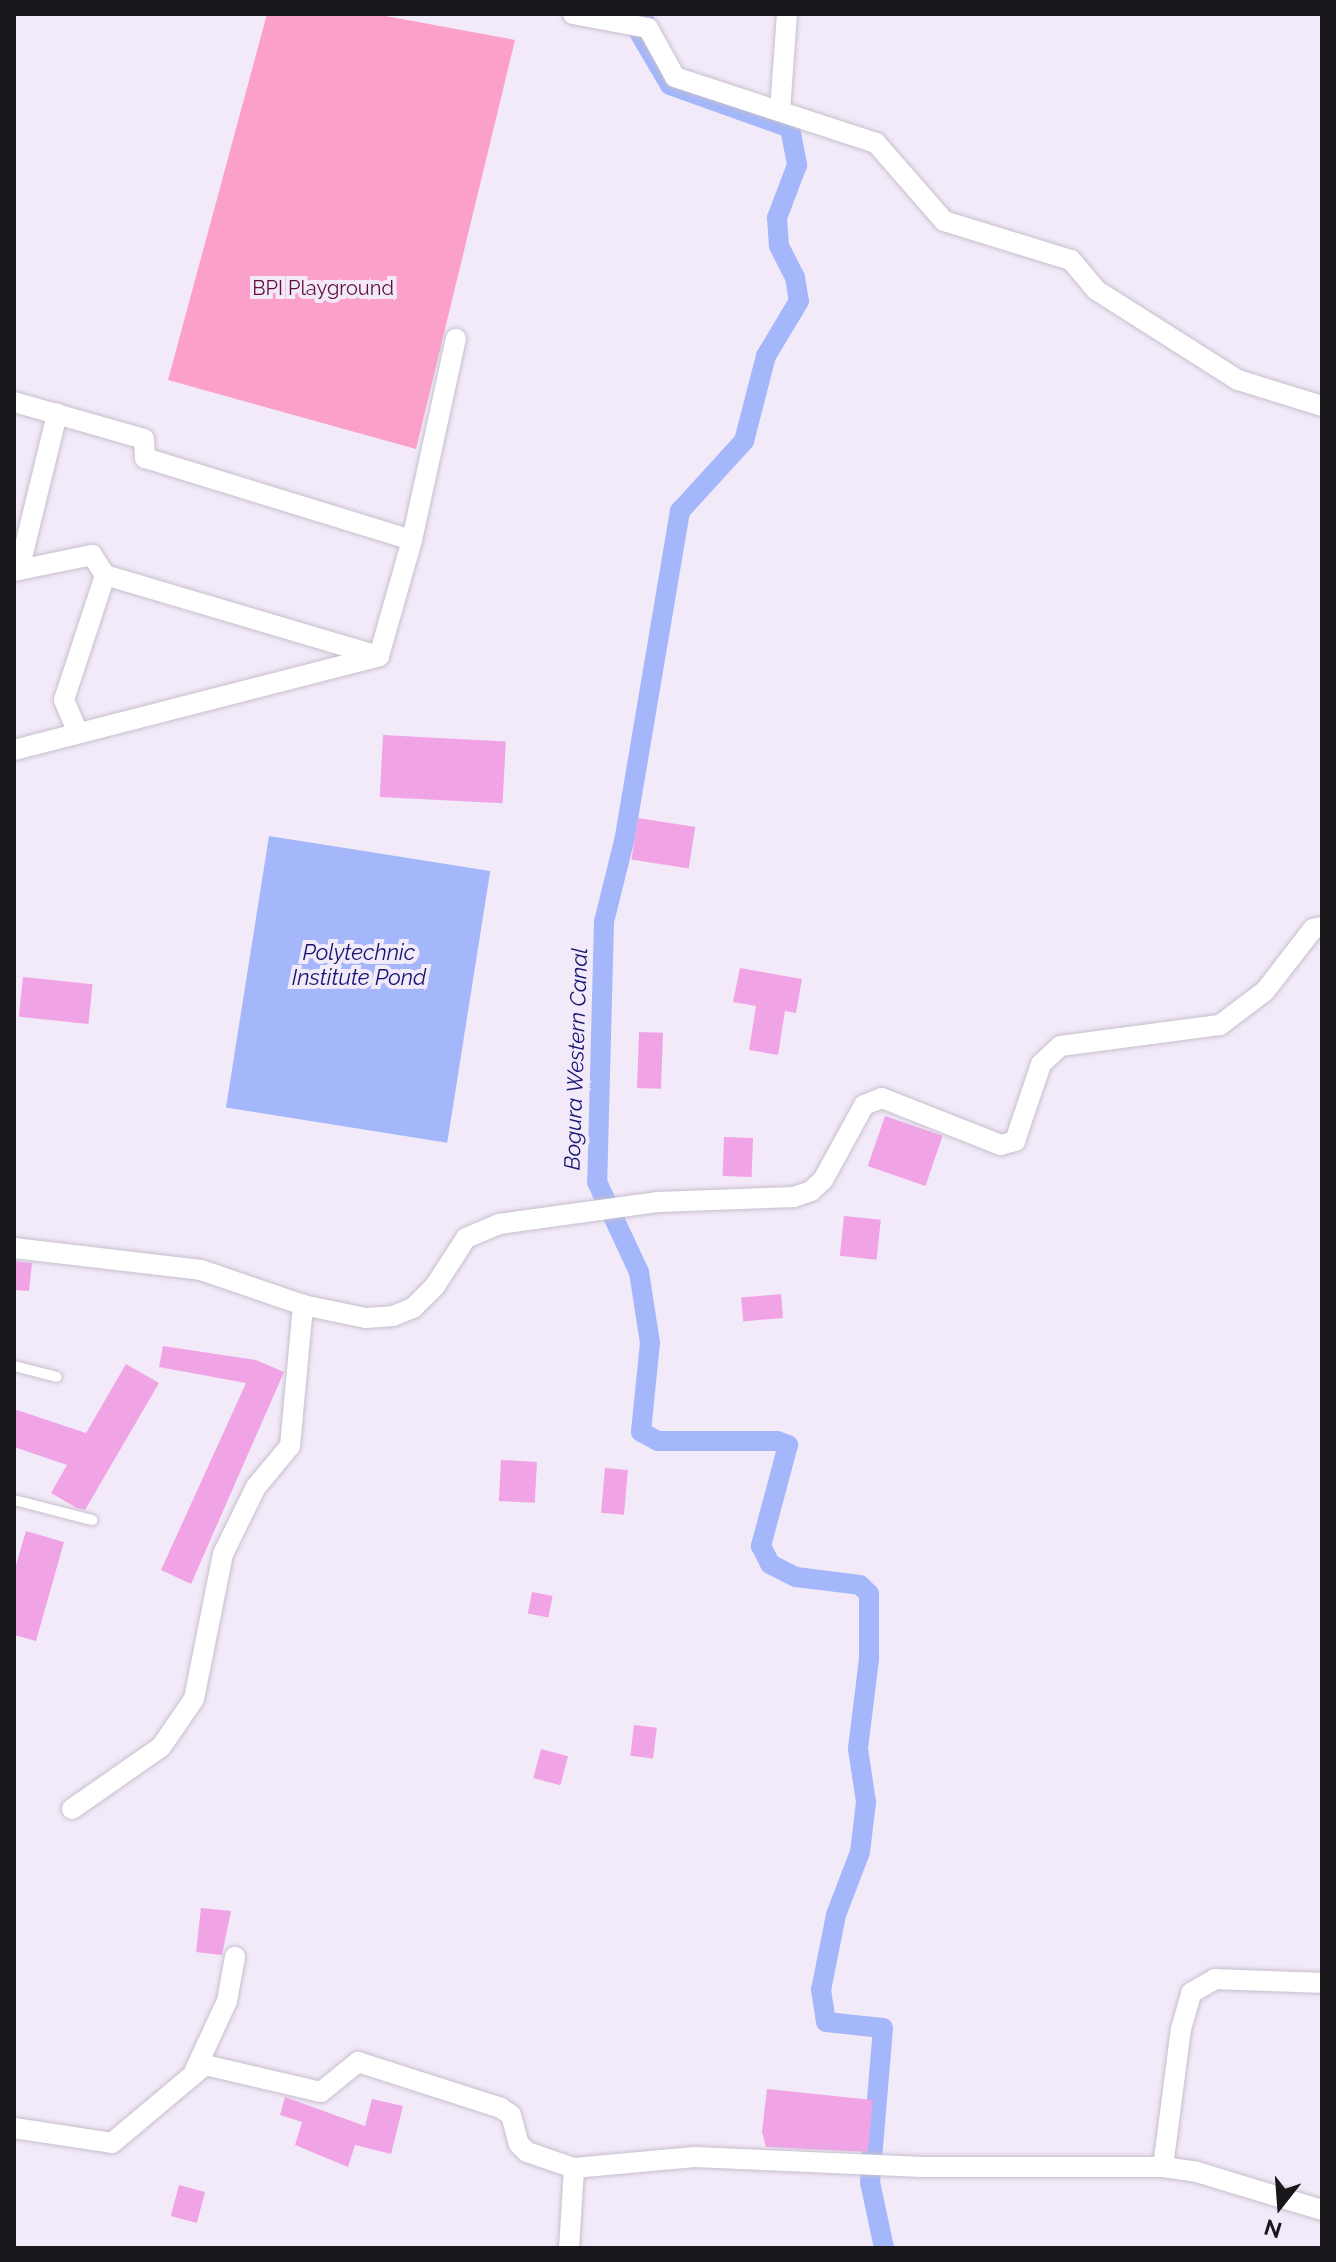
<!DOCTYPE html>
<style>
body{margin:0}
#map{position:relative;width:1336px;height:2262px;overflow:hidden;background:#f3eaf9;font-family:Raleway,sans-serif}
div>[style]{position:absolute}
.green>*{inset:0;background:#fba0c8}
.water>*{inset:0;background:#a3b7fa;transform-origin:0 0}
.canal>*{height:20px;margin:-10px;padding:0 10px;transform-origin:10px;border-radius:10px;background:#a3b7fa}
.building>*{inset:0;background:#f0a4e6;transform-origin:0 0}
.roads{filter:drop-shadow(0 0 2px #c7bfcd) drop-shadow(0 0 2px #c7bfcd)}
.service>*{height:10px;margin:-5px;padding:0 5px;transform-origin:5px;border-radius:5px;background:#fff}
.minor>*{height:20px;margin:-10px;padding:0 10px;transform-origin:10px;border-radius:10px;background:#fff}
span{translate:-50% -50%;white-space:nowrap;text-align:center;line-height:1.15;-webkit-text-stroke:8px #f3eaf9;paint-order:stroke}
.park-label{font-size:20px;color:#610f3d}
.water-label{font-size:22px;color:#141573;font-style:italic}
.frame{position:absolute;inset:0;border:16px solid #1a171c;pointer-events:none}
.north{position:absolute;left:1240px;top:2166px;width:80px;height:80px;-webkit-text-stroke:6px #f3eaf9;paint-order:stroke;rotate:197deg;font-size:22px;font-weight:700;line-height:32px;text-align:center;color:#1a171c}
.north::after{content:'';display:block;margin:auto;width:28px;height:36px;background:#1a171c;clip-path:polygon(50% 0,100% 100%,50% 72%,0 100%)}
</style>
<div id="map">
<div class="green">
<i style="clip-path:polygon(267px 14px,375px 14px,515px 40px,416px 449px,168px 380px)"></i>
</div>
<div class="water">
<i style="left:269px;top:836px;width:224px;height:275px;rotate:9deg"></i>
</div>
<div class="canal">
<i style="left:644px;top:14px;width:20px;rotate:101deg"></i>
<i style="left:640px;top:34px;width:59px;rotate:59.5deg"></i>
<i style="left:670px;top:85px;width:127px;rotate:19.7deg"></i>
<i style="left:790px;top:128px;width:38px;rotate:79deg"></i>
<i style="left:797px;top:165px;width:57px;rotate:110.7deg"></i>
<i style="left:777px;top:218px;width:28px;rotate:86deg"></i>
<i style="left:779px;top:246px;width:35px;rotate:63deg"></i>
<i style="left:795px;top:277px;width:24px;rotate:81deg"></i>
<i style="left:799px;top:301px;width:64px;rotate:121deg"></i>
<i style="left:766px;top:356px;width:88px;rotate:104.5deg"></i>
<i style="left:744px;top:441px;width:95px;rotate:132.4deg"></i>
<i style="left:680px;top:511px;width:331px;rotate:99.6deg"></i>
<i style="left:625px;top:837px;width:88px;rotate:103.9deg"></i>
<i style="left:604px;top:922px;width:260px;rotate:91.5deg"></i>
<i style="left:597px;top:1182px;width:99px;rotate:65deg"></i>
<i style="left:639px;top:1272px;width:72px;rotate:81.2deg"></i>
<i style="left:650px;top:1343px;width:89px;rotate:95.8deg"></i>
<i style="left:641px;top:1432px;width:19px;rotate:28deg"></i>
<i style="left:658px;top:1441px;width:119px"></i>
<i style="left:777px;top:1441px;width:12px;rotate:20deg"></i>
<i style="left:788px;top:1445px;width:105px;rotate:105deg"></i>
<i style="left:761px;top:1546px;width:20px;rotate:63deg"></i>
<i style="left:770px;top:1564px;width:29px;rotate:27deg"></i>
<i style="left:796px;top:1577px;width:64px;rotate:7.1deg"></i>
<i style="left:860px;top:1585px;width:13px;rotate:45deg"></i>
<i style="left:869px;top:1594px;width:65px;rotate:90deg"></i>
<i style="left:869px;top:1659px;width:91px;rotate:97deg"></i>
<i style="left:858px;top:1749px;width:54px;rotate:81.4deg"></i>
<i style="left:866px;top:1802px;width:50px;rotate:96.8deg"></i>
<i style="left:860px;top:1852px;width:67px;rotate:110.9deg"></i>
<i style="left:836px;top:1915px;width:76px;rotate:101.3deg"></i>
<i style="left:821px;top:1990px;width:32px;rotate:81deg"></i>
<i style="left:826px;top:2022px;width:57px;rotate:6deg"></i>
<i style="left:883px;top:2028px;width:155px;rotate:94.8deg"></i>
<i style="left:870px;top:2182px;width:67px;rotate:78deg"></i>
</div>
<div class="building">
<i style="left:383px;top:735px;width:123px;height:62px;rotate:3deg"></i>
<i style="left:638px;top:818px;width:58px;height:42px;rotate:9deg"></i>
<i style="clip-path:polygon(740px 968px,802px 979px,796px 1013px,785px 1011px,778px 1055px,749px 1050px,756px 1006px,733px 1002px)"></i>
<i style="left:23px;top:977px;width:70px;height:40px;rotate:6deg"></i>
<i style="left:639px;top:1032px;width:24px;height:56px;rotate:2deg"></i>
<i style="left:885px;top:1116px;width:61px;height:53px;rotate:19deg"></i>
<i style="left:724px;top:1137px;width:29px;height:39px;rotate:2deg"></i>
<i style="left:844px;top:1216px;width:37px;height:40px;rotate:6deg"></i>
<i style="clip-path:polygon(14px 1261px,32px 1263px,29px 1291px,14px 1290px)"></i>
<i style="left:781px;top:1294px;width:24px;height:40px;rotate:85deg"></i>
<i style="clip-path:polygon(163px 1346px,256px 1360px,284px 1372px,191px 1584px,161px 1570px,246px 1383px,159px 1367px)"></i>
<i style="clip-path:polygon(126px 1364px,159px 1383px,85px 1510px,77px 1508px,51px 1493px,67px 1465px,14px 1447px,14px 1409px,86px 1433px)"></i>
<i style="left:501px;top:1460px;width:36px;height:41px;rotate:3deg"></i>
<i style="left:605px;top:1468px;width:23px;height:45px;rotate:5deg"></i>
<i style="clip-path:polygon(26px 1531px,64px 1542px,36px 1641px,14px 1635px,14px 1572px)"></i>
<i style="left:532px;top:1592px;width:21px;height:22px;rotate:11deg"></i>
<i style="left:634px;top:1725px;width:23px;height:31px;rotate:7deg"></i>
<i style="left:541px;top:1749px;width:28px;height:30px;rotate:15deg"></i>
<i style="clip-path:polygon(201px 1908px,231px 1911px,222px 1955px,196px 1952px)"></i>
<i style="clip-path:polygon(767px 2089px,873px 2100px,868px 2152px,766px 2147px,762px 2132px)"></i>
<i style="clip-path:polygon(285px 2097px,365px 2126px,372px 2099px,403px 2106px,391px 2154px,355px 2145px,348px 2167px,295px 2145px,302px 2122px,280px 2115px)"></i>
<i style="left:179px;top:2185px;width:27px;height:32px;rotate:15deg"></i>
</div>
<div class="roads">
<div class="service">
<i style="left:14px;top:1366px;width:44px;rotate:14.3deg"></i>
<i style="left:14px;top:1500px;width:81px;rotate:14.4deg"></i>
</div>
<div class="minor">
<i style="left:573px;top:14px;width:76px;rotate:10.6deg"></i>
<i style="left:648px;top:28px;width:56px;rotate:61.1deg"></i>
<i style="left:675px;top:77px;width:212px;rotate:18.2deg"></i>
<i style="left:876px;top:143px;width:103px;rotate:48.9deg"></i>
<i style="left:944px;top:221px;width:133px;rotate:17.1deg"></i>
<i style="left:1071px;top:260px;width:39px;rotate:50deg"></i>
<i style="left:1096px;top:290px;width:168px;rotate:32.4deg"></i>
<i style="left:1238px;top:380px;width:88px;rotate:17.2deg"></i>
<i style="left:780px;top:111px;width:97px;rotate:-85.9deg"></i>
<i style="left:14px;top:402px;width:135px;rotate:15.9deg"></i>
<i style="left:144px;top:439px;width:19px;rotate:87deg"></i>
<i style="left:145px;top:458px;width:279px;rotate:17.1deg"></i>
<i style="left:19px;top:570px;width:161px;rotate:-76.3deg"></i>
<i style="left:14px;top:571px;width:80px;rotate:-11.6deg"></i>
<i style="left:92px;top:555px;width:24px;rotate:57deg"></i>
<i style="left:78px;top:733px;width:36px;rotate:-113deg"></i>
<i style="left:64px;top:700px;width:132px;rotate:-71.8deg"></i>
<i style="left:105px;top:575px;width:286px;rotate:16.5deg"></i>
<i style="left:14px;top:750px;width:377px;rotate:-14.4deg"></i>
<i style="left:379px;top:656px;width:121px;rotate:-74.1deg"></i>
<i style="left:412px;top:540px;width:206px;rotate:-77.7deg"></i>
<i style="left:14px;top:1248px;width:188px;rotate:6.7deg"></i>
<i style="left:201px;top:1270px;width:108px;rotate:18.9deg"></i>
<i style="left:303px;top:1305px;width:64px;rotate:11.7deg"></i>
<i style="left:366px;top:1318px;width:27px;rotate:-4deg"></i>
<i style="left:393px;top:1316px;width:22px;rotate:-22deg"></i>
<i style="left:413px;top:1308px;width:31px;rotate:-45deg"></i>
<i style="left:435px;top:1286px;width:57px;rotate:-57.1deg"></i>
<i style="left:466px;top:1238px;width:36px;rotate:-23deg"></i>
<i style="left:499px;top:1224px;width:161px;rotate:-7.9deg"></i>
<i style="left:658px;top:1202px;width:136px;rotate:-2.1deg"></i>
<i style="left:794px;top:1197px;width:18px;rotate:-19deg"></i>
<i style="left:811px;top:1191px;width:16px;rotate:-43deg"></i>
<i style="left:823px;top:1180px;width:85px;rotate:-61.3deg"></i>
<i style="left:864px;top:1105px;width:19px;rotate:-21deg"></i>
<i style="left:882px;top:1098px;width:128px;rotate:21.6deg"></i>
<i style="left:1001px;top:1145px;width:15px;rotate:-16deg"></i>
<i style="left:1015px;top:1141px;width:81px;rotate:-71.3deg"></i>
<i style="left:1041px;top:1064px;width:26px;rotate:-43deg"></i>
<i style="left:1060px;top:1046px;width:161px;rotate:-7.5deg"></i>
<i style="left:1220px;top:1025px;width:56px;rotate:-37.1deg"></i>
<i style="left:1265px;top:991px;width:78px;rotate:-52.3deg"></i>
<i style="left:1313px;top:929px;width:9px;rotate:-13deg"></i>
<i style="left:72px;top:1809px;width:108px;rotate:-34.9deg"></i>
<i style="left:161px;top:1747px;width:58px;rotate:-55.5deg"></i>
<i style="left:194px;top:1699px;width:148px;rotate:-78.7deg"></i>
<i style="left:223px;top:1554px;width:75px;rotate:-63.8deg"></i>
<i style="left:256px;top:1487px;width:53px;rotate:-50.3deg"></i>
<i style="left:290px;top:1446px;width:142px;rotate:-84.7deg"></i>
<i style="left:195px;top:2070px;width:76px;rotate:-65.1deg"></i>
<i style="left:227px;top:2001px;width:45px;rotate:-79.7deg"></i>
<i style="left:14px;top:2128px;width:99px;rotate:8.7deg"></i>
<i style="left:112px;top:2143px;width:121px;rotate:-40deg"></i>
<i style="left:205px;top:2065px;width:119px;rotate:13.1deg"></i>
<i style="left:321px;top:2092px;width:48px;rotate:-39deg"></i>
<i style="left:358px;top:2062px;width:150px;rotate:17.8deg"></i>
<i style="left:501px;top:2108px;width:12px;rotate:35deg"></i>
<i style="left:511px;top:2115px;width:30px;rotate:75deg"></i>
<i style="left:519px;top:2144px;width:11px;rotate:45deg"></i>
<i style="left:527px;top:2152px;width:50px;rotate:18.8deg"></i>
<i style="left:574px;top:2168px;width:121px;rotate:-5.2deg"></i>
<i style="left:695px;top:2157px;width:228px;rotate:2.5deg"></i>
<i style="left:923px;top:2167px;width:240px"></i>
<i style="left:1163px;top:2167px;width:34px;rotate:8deg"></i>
<i style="left:1197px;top:2172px;width:131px;rotate:16.9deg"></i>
<i style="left:1163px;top:2167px;width:139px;rotate:-82.6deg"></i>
<i style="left:1181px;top:2029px;width:37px;rotate:-74deg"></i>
<i style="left:1191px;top:1993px;width:28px;rotate:-30deg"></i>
<i style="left:1215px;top:1979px;width:107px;rotate:2.1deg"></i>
<i style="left:569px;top:2248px;width:80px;rotate:-86.4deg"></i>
</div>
</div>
<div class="park-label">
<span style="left:323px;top:288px">BPI Playground</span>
</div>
<div class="water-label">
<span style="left:359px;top:965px">Polytechnic<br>Institute Pond</span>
<span style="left:576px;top:1059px;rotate:-88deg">Bogura Western Canal</span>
</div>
<div class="frame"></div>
<div class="north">N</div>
</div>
